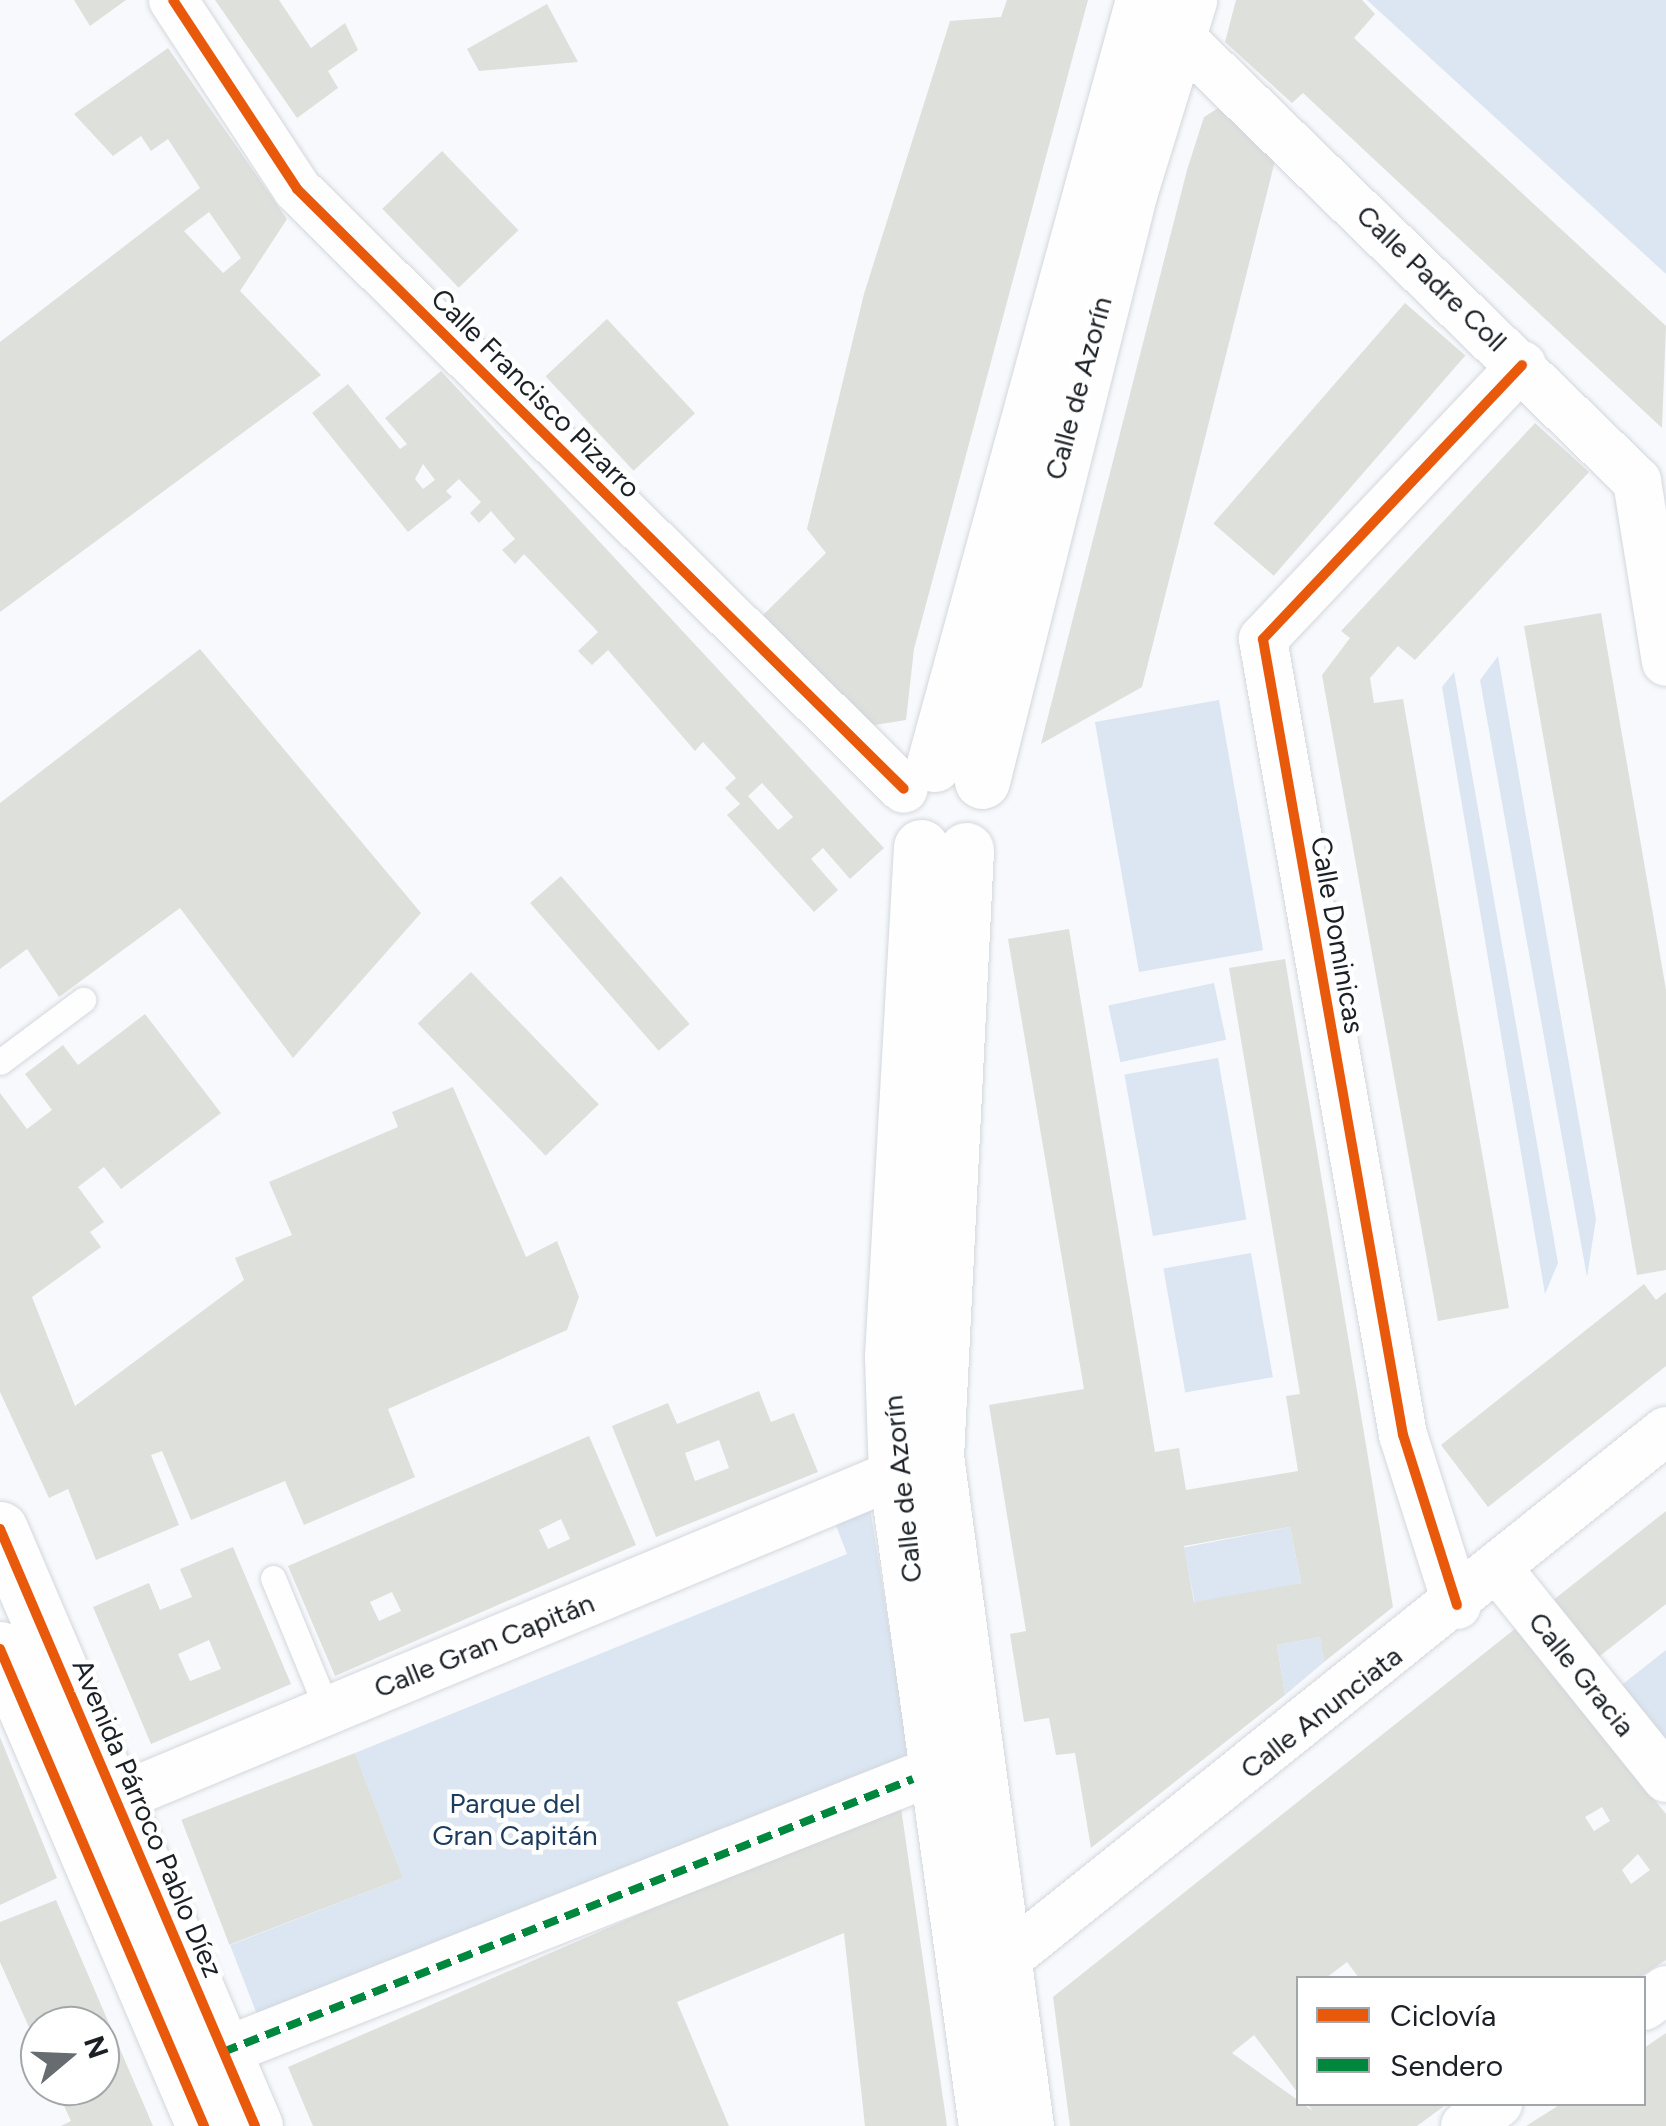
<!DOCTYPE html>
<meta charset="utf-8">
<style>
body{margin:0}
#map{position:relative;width:1666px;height:2126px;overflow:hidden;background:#f7f9fc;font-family:Figtree,sans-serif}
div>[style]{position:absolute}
.green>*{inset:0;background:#dbe6f2;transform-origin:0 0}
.building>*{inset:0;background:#dee0dc;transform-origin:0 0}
.roads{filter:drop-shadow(0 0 2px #d3d7dc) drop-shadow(0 0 2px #d3d7dc)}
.lane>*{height:25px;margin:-12.5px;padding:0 12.5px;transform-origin:12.5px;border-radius:12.5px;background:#fefeff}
.street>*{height:48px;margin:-24px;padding:0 24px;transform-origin:24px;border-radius:24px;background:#fefeff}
.secondary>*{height:55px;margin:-27.5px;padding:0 27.5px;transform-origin:27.5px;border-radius:27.5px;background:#fefeff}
.quiet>*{height:8px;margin-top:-4px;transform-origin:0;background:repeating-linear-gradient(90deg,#00873e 0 15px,transparent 0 23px)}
.cycleway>*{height:10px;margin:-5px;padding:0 5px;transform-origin:5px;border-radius:5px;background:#e8590c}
span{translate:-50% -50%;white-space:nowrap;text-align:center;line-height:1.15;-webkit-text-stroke:9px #fff;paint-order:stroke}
.street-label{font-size:28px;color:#1a2026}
.park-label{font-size:28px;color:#1c3c5e}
.legend{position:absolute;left:1296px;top:1976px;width:350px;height:130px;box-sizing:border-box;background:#fff;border:2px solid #a3a6a8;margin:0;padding:12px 18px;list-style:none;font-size:30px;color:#1a2026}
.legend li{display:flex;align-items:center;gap:20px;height:50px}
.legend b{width:50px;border:2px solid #a3a6a8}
.north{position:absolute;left:20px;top:2006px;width:100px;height:100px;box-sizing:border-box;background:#fff;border:2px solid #a3a6a8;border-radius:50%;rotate:71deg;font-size:28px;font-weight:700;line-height:40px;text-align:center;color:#1a2026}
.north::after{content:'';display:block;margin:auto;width:35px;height:45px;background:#676c71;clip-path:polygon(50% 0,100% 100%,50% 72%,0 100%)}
</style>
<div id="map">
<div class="green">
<i style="clip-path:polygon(1367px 0,1666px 0,1666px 274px)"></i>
<i style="clip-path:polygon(1498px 656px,1596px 1219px,1587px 1277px,1480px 680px)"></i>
<i style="clip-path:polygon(1454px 672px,1558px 1263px,1545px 1294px,1442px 687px)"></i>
<i style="left:1219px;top:700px;width:254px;height:126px;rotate:80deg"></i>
<i style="left:1214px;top:983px;width:58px;height:108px;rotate:78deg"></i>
<i style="left:1218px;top:1058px;width:164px;height:95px;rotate:80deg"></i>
<i style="left:1251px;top:1253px;width:126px;height:89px;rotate:80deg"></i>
<i style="clip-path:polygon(868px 1495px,913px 1779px,273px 2056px,230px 1945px,403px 1878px,355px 1753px,847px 1554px,830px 1510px)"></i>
<i style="left:1290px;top:1527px;width:57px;height:108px;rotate:79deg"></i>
<i style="clip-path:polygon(1320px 1637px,1324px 1662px,1285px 1695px,1277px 1645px)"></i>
<i style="clip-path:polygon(1666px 1650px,1666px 1747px,1619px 1687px)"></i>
</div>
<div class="building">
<i style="clip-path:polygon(74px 0,126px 0,90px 26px)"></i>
<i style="clip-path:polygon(215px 0,279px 0,311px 48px,345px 23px,358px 50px,328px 71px,338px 88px,297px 118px)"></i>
<i style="clip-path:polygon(1007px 0,1088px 0,914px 649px,906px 720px,869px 726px,762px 616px,826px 553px,807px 529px,864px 294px,950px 21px,1001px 17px)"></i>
<i style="clip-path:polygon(1236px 0,1362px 0,1375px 14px,1354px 38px,1666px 326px,1662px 428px,1303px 93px,1292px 103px,1225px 42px)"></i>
<i style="clip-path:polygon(547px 4px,578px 62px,479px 71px,467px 49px)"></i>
<i style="clip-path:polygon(evenodd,168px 48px,287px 219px,240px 291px,321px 375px,0 612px,0 342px,200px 188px,168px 139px,151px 151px,141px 136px,113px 156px,74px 114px,168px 48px,209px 212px,241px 258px,223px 273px,184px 231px,209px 212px)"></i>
<i style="clip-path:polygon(1220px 107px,1277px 153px,1142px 687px,1041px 744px,1187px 170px,1204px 117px)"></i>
<i style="left:442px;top:151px;width:110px;height:83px;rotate:46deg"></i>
<i style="left:1405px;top:303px;width:80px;height:292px;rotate:41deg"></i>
<i style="left:607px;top:319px;width:129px;height:84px;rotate:47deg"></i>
<i style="clip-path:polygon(evenodd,441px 371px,884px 848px,850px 879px,823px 848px,811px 859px,838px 890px,814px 912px,727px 815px,740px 804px,725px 788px,736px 778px,703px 742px,695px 751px,608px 650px,592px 665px,578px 651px,598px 632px,524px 554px,515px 564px,502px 550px,515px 539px,491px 511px,479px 523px,470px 513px,481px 502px,459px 479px,446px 491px,452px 497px,408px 532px,312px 413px,348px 384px,400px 449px,407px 444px,385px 418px,441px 371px,423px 464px,435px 480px,423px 489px,415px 479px,423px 464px,441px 371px,762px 783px,793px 817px,778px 830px,748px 796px,762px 783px)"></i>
<i style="clip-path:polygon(1535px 423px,1589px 472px,1415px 660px,1398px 646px,1370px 678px,1374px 703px,1403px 699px,1509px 1308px,1438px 1321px,1322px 675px,1350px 638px,1341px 631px)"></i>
<i style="clip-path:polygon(1601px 613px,1666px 990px,1666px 1270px,1637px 1275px,1524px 626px)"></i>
<i style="clip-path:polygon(200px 649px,421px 913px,293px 1058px,180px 908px,59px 997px,27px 949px,0 969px,0 803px)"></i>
<i style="left:561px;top:876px;width:196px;height:41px;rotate:49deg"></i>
<i style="clip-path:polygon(evenodd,1069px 929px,1155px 1452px,1179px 1448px,1186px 1490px,1298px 1471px,1286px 1396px,1300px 1394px,1229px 968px,1285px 959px,1393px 1607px,1324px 1662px,1320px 1637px,1277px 1645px,1285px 1695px,1091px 1848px,1075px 1753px,1056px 1755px,1049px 1718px,1024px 1722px,1010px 1634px,1026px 1631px,989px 1405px,1084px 1389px,1008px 939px,1069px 929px,1290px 1527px,1301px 1583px,1194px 1602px,1184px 1546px,1290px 1527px)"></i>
<i style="left:471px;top:972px;width:184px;height:74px;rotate:46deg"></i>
<i style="clip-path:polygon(145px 1014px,221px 1113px,121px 1189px,104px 1167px,78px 1187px,104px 1222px,90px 1232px,101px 1247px,32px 1297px,75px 1406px,244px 1280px,235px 1258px,292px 1235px,269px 1182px,398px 1127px,392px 1112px,453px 1087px,526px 1257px,557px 1241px,579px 1297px,567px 1330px,388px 1409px,415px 1477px,304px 1525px,285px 1481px,191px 1520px,162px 1451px,151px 1455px,179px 1525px,96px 1560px,68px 1489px,49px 1498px,0 1392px,0 1093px,27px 1129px,52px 1110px,25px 1074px,63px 1045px,78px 1065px)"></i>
<i style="clip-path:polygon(1644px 1284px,1656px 1300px,1666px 1292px,1666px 1366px,1488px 1507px,1441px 1445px)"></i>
<i style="clip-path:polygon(evenodd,759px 1391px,771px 1422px,794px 1413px,818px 1472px,656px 1537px,612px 1426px,668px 1403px,677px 1424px,759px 1391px,719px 1440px,729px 1468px,695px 1481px,685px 1453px,719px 1440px)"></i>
<i style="clip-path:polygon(evenodd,589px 1436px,636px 1545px,335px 1676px,288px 1566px,589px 1436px,561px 1519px,570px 1539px,548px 1549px,539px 1530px,561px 1519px,589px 1436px,392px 1592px,401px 1611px,379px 1621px,370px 1602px,392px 1592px)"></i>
<i style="clip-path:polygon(1666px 1511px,1666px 1604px,1596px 1659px,1552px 1601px)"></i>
<i style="clip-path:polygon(evenodd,233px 1547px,291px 1684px,151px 1744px,93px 1607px,149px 1583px,160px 1610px,192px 1597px,180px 1569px,233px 1547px,209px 1640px,221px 1669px,190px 1681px,178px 1654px,209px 1640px)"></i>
<i style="clip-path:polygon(evenodd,1516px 1628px,1666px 1814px,1666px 1960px,1638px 1978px,1359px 1978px,1347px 1962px,1326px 1978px,1298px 1978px,1298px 2093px,1254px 2035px,1232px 2053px,1313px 2111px,1307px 2104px,1447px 2104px,1417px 2126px,1070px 2126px,1053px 1997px,1516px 1628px,1602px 1807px,1610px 1821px,1594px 1831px,1585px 1817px,1602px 1807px,1516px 1628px,1638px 1854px,1650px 1870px,1631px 1884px,1622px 1870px,1638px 1854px)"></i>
<i style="clip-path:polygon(0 1737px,57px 1878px,0 1905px)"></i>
<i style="left:355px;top:1753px;width:134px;height:186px;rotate:69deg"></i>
<i style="clip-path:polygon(900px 1801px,947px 2126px,865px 2126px,844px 1933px,677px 2002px,729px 2126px,313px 2126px,288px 2067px)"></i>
<i style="clip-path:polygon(56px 1900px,153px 2126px,61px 2126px,71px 2121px,55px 2086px,100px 2086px,100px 2026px,40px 2026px,40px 2052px,0 1962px,0 1922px)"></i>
<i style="clip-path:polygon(1666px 2033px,1666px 2126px,1526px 2126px,1561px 2104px,1644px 2104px,1644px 2048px)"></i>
</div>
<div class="roads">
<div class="lane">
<i style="left:0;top:1062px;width:104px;rotate:-36.8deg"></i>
<i style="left:273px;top:1578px;width:123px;rotate:67.6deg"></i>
</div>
<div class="street">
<i style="left:173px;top:0;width:226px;rotate:56.7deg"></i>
<i style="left:297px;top:189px;width:853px;rotate:44.67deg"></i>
<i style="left:1177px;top:34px;width:641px;rotate:44.18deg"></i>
<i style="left:1637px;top:481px;width:183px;rotate:80.9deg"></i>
<i style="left:1499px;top:1570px;width:267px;rotate:51.2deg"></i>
<i style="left:1457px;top:1605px;width:178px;rotate:-107.6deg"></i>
<i style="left:1403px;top:1435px;width:808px;rotate:-99.98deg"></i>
<i style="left:1263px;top:639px;width:377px;rotate:-46.6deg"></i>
<i style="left:82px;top:1813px;width:882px;rotate:-22.61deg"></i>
<i style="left:971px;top:1965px;width:33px;rotate:-7deg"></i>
<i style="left:1004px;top:1961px;width:848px;rotate:-38.68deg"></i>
<i style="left:1644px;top:2006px;width:27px;rotate:-36deg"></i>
<i style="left:223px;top:2052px;width:742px;rotate:-21.59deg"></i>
<i style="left:1465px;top:2126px;width:40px;rotate:-34deg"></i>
</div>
<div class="secondary">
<i style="left:934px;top:764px;width:792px;rotate:-74.7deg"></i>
<i style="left:982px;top:781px;width:608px;rotate:-75.92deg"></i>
<i style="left:1130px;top:191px;width:200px;rotate:-72.8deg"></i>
<i style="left:921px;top:847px;width:510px;rotate:93.26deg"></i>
<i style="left:892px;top:1356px;width:118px;rotate:88.1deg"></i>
<i style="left:896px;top:1474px;width:658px;rotate:82.14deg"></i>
<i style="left:966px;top:850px;width:607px;rotate:92.83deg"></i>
<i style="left:936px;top:1456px;width:676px;rotate:82.35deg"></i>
<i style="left:0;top:1529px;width:649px;rotate:66.87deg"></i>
<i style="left:0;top:1649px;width:519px;rotate:66.84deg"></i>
</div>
</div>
<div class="quiet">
<i style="left:223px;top:2052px;width:742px;rotate:-21.59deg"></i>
</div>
<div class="cycleway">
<i style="left:173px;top:0;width:226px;rotate:56.7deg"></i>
<i style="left:297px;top:189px;width:853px;rotate:44.67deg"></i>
<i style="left:0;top:1529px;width:649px;rotate:66.87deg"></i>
<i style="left:1457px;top:1605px;width:178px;rotate:-107.6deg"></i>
<i style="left:1403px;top:1435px;width:808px;rotate:-99.98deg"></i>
<i style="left:1263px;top:639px;width:377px;rotate:-46.6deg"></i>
<i style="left:0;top:1649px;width:519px;rotate:66.84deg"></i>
</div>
<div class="street-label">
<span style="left:1432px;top:278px;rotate:44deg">Calle Padre Coll</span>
<span style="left:1078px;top:388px;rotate:-75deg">Calle de Azorín</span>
<span style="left:536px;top:393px;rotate:45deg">Calle Francisco Pizarro</span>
<span style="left:1338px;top:935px;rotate:80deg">Calle Dominicas</span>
<span style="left:902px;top:1489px;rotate:-96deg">Calle de Azorín</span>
<span style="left:484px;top:1645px;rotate:-22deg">Calle Gran Capitán</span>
<span style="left:1582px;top:1674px;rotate:51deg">Calle Gracia</span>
<span style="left:1321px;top:1712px;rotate:-38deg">Calle Anunciata</span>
<span style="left:148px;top:1818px;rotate:67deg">Avenida Párroco Pablo Díez</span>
</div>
<div class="park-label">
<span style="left:515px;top:1819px">Parque del<br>Gran Capitán</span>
</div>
<ul class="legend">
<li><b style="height:12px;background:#e8590c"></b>Ciclovía</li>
<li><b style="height:12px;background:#00873e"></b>Sendero</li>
</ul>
<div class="north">N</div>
</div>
